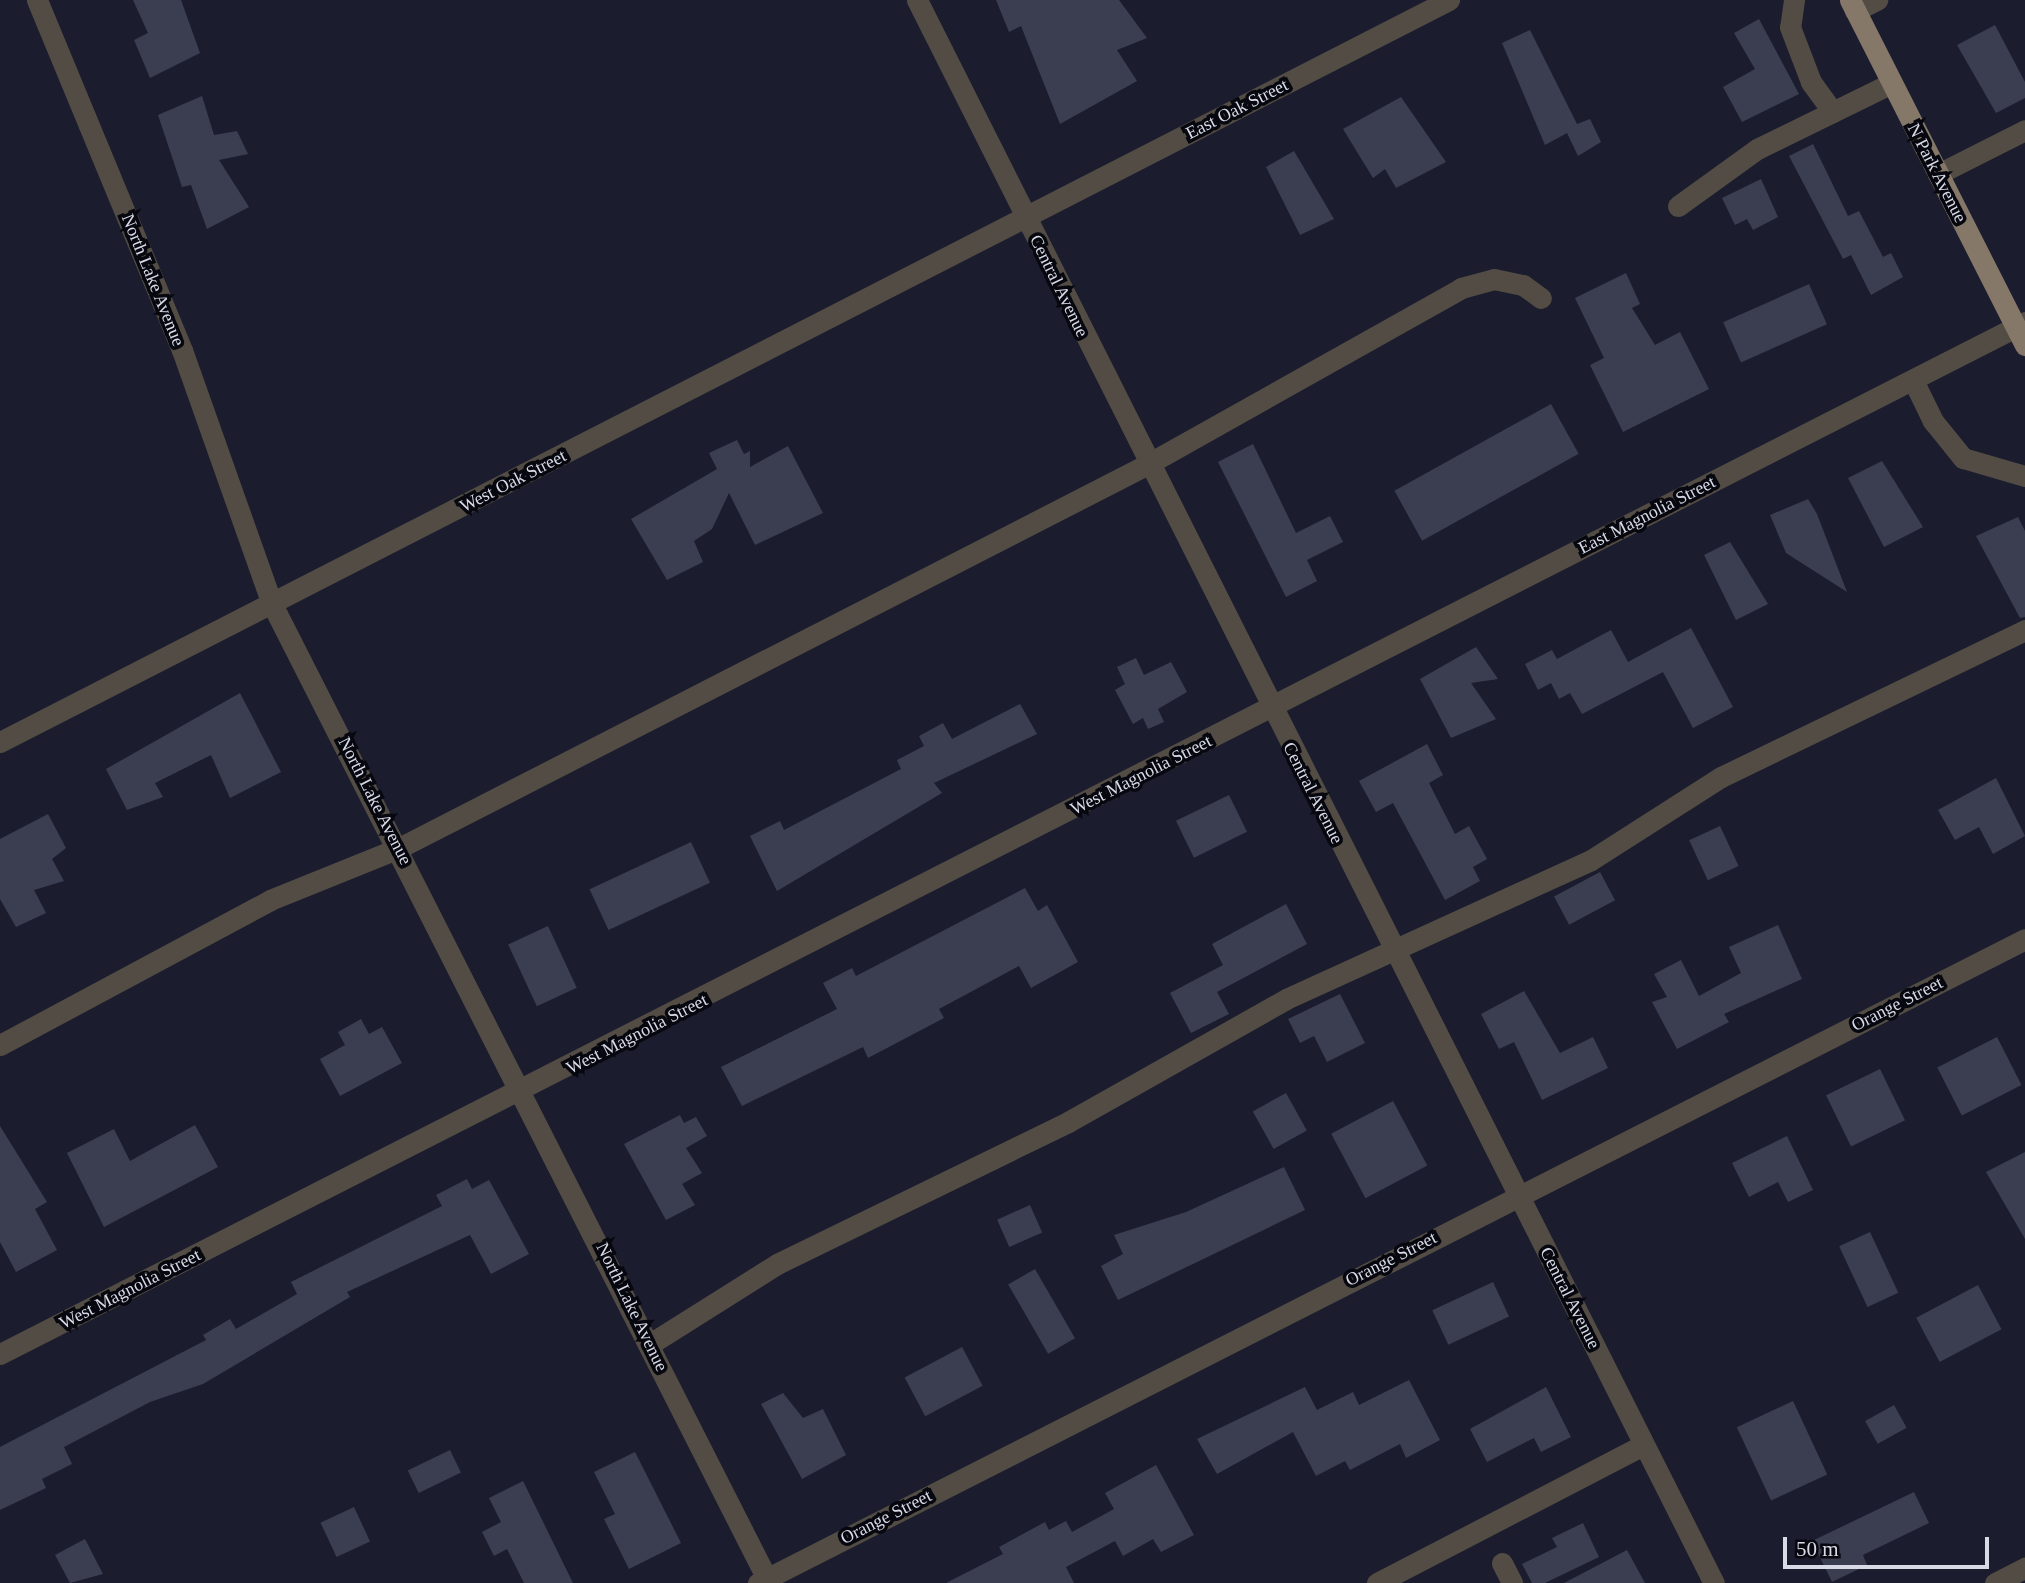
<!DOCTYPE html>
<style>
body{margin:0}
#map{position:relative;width:2025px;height:1583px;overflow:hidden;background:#1b1d2e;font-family:"Times New Roman",serif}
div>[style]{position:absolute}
.building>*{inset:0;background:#3b3e51;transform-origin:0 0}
.minor>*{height:21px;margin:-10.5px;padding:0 10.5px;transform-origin:10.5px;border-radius:10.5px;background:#524c44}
.major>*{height:21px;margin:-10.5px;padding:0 10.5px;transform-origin:10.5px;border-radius:10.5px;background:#867869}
span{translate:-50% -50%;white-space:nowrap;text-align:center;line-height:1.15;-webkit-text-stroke:7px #07080f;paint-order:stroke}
.street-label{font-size:18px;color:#d8dae6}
.scale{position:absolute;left:1783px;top:1537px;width:206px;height:32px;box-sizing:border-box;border:4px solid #d8dae6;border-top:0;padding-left:9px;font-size:21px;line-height:24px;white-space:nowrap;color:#d8dae6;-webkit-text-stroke:5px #07080f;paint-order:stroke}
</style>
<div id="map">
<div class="building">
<i style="clip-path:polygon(133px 0,181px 0,200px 53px,150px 78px,134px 40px,148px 33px)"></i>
<i style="clip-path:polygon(996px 0,1119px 0,1147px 38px,1117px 50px,1137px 81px,1060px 124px,1021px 26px,1009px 32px)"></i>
<i style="clip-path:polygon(1759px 19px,1799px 94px,1742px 122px,1723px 87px,1755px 69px,1734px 33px)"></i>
<i style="clip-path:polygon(1995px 25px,2025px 82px,2025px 98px,1996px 113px,1957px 45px)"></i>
<i style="clip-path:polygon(1530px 30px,1577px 124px,1590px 119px,1601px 142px,1578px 156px,1567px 133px,1545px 145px,1502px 43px)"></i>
<i style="clip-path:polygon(202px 96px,214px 135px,237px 131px,248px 154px,219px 160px,249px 207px,207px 229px,191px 185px,182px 187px,158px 115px)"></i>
<i style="clip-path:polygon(1401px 97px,1446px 162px,1396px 188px,1385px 169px,1373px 178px,1343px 129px)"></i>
<i style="clip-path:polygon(1813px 144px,1848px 216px,1859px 211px,1883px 257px,1891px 253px,1903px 277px,1871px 295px,1851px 255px,1843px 259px,1789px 156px)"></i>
<i style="clip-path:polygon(1294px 151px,1334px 219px,1300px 235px,1266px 167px)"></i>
<i style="clip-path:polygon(1761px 179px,1778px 217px,1753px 230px,1747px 219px,1735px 225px,1722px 198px)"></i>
<i style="clip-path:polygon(1626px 273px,1640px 304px,1632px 308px,1655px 345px,1680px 332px,1709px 389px,1623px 432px,1590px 365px,1604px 358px,1575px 298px)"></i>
<i style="left:1809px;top:284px;width:44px;height:94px;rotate:66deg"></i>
<i style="left:1551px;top:404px;width:57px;height:179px;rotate:61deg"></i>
<i style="clip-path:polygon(737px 440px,744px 454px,750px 451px,750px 467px,788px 446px,823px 513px,755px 545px,729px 493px,712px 529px,694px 541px,703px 562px,667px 580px,631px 519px,717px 469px,709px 453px)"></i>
<i style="clip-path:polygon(1253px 444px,1296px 533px,1330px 516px,1343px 542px,1307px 560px,1317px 581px,1286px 597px,1218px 462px)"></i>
<i style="clip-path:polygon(1882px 461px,1923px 527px,1884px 547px,1848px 478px)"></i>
<i style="clip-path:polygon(1808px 499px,1817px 514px,1847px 592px,1786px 553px,1770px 515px)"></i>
<i style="clip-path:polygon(2018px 517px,2025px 531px,2025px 617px,2020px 618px,1976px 536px)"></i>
<i style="clip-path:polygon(1730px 542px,1768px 604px,1736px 620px,1704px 555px)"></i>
<i style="clip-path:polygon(1691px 628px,1733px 707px,1693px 728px,1663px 672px,1582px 714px,1570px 693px,1559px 699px,1551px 683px,1538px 690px,1525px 664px,1552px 650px,1557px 659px,1611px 630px,1628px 662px)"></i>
<i style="clip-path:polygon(1476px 647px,1498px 679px,1471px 683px,1496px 719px,1451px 738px,1420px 679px)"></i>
<i style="clip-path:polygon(1136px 658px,1144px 675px,1171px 662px,1187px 692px,1158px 709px,1164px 722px,1148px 729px,1143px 718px,1133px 724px,1115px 690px,1125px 684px,1117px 667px)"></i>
<i style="clip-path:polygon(240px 693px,281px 772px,230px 798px,211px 755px,155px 783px,163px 797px,127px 810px,106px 769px)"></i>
<i style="clip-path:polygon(1020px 704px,1037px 734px,934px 783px,942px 793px,777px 891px,750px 836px,780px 821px,784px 830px,901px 769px,897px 760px,924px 746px,919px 736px,943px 723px,952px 739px)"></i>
<i style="clip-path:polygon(1427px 744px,1443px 775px,1429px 783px,1455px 834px,1469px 826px,1487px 859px,1473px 867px,1480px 881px,1445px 900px,1393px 803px,1376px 812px,1359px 781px)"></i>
<i style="clip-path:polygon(1996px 778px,2025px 836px,1993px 854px,1979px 827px,1955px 840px,1938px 810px)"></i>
<i style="left:1229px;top:795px;width:41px;height:59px;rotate:64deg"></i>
<i style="clip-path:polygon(48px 814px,66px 848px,52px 859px,64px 881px,34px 890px,46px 913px,16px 927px,0 899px,0 839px)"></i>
<i style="left:1720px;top:826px;width:44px;height:34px;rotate:65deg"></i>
<i style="left:691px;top:842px;width:45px;height:112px;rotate:65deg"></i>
<i style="left:1600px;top:872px;width:32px;height:52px;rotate:62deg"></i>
<i style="clip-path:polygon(1025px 888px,1038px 911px,1047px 905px,1078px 962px,1031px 988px,1019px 966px,939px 1009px,944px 1018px,868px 1058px,863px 1047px,742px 1106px,721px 1067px,837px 1009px,823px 983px,852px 968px,856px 976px)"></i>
<i style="clip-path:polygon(1286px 904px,1307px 944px,1217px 992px,1229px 1014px,1191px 1033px,1170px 993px,1223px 965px,1212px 944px)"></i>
<i style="clip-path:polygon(1778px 925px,1802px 979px,1724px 1014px,1729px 1022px,1677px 1049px,1652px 1002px,1667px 997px,1654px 974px,1681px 960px,1699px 996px,1741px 973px,1729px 947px)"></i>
<i style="left:548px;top:926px;width:68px;height:44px;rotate:65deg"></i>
<i style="clip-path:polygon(1524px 991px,1560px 1053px,1593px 1037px,1608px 1068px,1542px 1100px,1514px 1042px,1499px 1049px,1481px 1014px)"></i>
<i style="clip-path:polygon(1340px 994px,1365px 1043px,1327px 1062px,1314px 1036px,1300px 1043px,1288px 1019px)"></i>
<i style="clip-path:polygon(361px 1019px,369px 1034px,382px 1027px,402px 1063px,340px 1096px,320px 1059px,345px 1045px,338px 1032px)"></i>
<i style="left:1997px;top:1037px;width:54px;height:67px;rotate:63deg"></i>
<i style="left:1880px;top:1069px;width:57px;height:60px;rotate:64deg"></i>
<i style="left:1286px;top:1093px;width:43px;height:38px;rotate:61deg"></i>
<i style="left:1393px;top:1101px;width:73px;height:70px;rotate:62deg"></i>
<i style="clip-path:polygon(680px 1115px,684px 1123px,696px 1117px,707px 1136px,686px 1148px,702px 1173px,682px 1184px,695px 1205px,666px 1220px,624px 1144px)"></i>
<i style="clip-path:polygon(195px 1125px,218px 1167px,104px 1227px,67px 1153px,114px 1129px,130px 1161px)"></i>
<i style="clip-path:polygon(0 1126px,47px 1202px,35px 1209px,57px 1250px,16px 1272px,0 1242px)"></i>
<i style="clip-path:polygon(1787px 1136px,1813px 1190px,1788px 1202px,1778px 1182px,1749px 1197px,1732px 1163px)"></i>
<i style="clip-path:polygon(2025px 1152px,2025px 1239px,1986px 1172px)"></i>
<i style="clip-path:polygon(1284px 1167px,1305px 1210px,1118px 1300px,1101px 1266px,1123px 1254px,1114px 1235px,1186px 1212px)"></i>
<i style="clip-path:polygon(467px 1179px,472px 1189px,489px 1180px,529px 1254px,491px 1274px,470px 1235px,347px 1292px,350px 1297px,203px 1384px,150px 1402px,64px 1447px,72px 1464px,42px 1479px,46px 1488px,0 1510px,0 1447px,206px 1340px,203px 1335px,230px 1319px,236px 1329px,297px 1294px,291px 1282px,442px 1206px,436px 1195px)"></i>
<i style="left:1030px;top:1205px;width:30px;height:36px;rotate:66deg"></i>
<i style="left:1870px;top:1232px;width:67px;height:34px;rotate:65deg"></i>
<i style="left:1035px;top:1269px;width:80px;height:31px;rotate:60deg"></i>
<i style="left:1493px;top:1282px;width:38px;height:67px;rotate:65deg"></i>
<i style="left:1978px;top:1285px;width:50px;height:70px;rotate:62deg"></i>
<i style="left:962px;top:1347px;width:44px;height:65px;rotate:62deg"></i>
<i style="clip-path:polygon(1409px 1380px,1440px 1440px,1406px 1458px,1400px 1444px,1350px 1470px,1345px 1461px,1316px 1476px,1293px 1432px,1217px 1474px,1197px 1439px,1305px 1387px,1317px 1410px,1353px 1392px,1359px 1405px)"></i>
<i style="clip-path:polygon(1546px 1387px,1571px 1437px,1541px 1452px,1534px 1438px,1487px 1462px,1470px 1429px)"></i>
<i style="clip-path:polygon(783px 1393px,803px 1418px,823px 1409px,846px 1455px,802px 1479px,761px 1404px)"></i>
<i style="left:1793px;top:1401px;width:81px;height:62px;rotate:65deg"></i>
<i style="left:1894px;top:1405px;width:26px;height:33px;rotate:61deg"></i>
<i style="left:450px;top:1450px;width:25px;height:47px;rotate:64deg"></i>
<i style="clip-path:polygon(635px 1452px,681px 1543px,629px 1569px,604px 1519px,615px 1514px,594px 1472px)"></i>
<i style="clip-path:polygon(1156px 1465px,1194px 1535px,1161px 1552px,1153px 1539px,1123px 1556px,1115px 1541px,1066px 1567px,1074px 1583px,946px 1583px,1003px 1554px,999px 1547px,1045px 1522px,1049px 1530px,1066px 1521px,1072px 1532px,1114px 1509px,1105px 1493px)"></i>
<i style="clip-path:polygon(523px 1481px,573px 1583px,524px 1583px,507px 1549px,494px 1556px,482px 1532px,501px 1522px,489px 1498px)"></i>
<i style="clip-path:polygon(1914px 1492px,1929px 1523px,1863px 1555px,1867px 1565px,1832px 1582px,1812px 1541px)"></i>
<i style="left:354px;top:1507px;width:38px;height:37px;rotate:65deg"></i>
<i style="clip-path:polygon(1583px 1523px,1599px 1557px,1545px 1583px,1532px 1583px,1522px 1564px,1557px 1547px,1552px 1538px)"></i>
<i style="clip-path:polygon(85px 1539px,103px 1574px,70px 1583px,55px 1555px)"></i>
<i style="clip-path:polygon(1627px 1550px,1645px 1583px,1564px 1583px)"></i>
</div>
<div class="minor">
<i style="left:37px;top:0;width:379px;rotate:67.5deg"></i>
<i style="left:182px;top:350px;width:269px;rotate:70.5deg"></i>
<i style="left:272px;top:604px;width:1098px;rotate:63.08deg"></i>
<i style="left:917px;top:0;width:1772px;rotate:63.28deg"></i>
<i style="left:1794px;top:0;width:27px;rotate:98deg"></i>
<i style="left:1790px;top:27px;width:59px;rotate:69.1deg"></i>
<i style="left:1811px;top:82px;width:37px;rotate:54deg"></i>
<i style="left:1855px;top:11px;width:25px;rotate:-27deg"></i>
<i style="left:1938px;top:174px;width:97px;rotate:-26.8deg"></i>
<i style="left:1678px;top:206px;width:97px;rotate:-35.8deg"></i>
<i style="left:1757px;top:149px;width:150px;rotate:-26.1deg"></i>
<i style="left:1913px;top:380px;width:46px;rotate:64deg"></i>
<i style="left:1933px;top:421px;width:48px;rotate:51deg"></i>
<i style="left:1963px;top:458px;width:65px;rotate:16.2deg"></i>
<i style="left:0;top:742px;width:1628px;rotate:-27.12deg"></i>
<i style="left:0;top:1045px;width:306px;rotate:-28.2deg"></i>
<i style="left:270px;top:900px;width:139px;rotate:-22deg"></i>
<i style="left:399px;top:848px;width:842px;rotate:-27.14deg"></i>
<i style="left:1148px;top:464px;width:359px;rotate:-29.3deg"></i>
<i style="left:1461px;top:288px;width:34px;rotate:-15deg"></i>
<i style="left:1494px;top:279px;width:30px;rotate:12deg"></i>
<i style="left:1523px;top:285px;width:22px;rotate:36deg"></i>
<i style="left:650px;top:1344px;width:150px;rotate:-32.2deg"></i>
<i style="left:777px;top:1264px;width:324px;rotate:-26deg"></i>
<i style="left:1068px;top:1122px;width:250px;rotate:-29.4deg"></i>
<i style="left:1286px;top:999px;width:335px;rotate:-24.5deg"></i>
<i style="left:1591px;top:860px;width:154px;rotate:-32.6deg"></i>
<i style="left:1721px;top:777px;width:338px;rotate:-25.8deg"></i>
<i style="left:0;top:1354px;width:2273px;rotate:-27deg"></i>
<i style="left:1502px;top:1563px;width:22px;rotate:63deg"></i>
<i style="left:758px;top:1583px;width:1421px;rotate:-26.94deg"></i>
<i style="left:1377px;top:1583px;width:300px;rotate:-27.4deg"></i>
<i style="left:1995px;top:1583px;width:34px;rotate:-27deg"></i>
</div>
<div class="major">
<i style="left:1850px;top:0;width:387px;rotate:63.1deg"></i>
</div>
<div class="street-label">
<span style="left:1237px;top:109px;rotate:-27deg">East Oak Street</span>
<span style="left:1937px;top:173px;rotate:63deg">N Park Avenue</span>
<span style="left:153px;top:280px;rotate:68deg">North Lake Avenue</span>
<span style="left:1059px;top:286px;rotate:64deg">Central Avenue</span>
<span style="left:513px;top:481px;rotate:-27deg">West Oak Street</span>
<span style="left:1647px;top:515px;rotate:-27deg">East Magnolia Street</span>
<span style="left:1141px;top:775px;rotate:-27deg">West Magnolia Street</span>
<span style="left:1313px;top:793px;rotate:63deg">Central Avenue</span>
<span style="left:375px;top:801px;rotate:63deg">North Lake Avenue</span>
<span style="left:1897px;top:1004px;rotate:-27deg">Orange Street</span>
<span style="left:637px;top:1034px;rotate:-27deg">West Magnolia Street</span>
<span style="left:1391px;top:1259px;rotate:-27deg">Orange Street</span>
<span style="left:130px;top:1289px;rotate:-27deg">West Magnolia Street</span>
<span style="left:1570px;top:1298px;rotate:63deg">Central Avenue</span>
<span style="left:632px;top:1307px;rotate:64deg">North Lake Avenue</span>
<span style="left:886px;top:1517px;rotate:-27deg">Orange Street</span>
</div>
<div class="scale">50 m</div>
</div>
